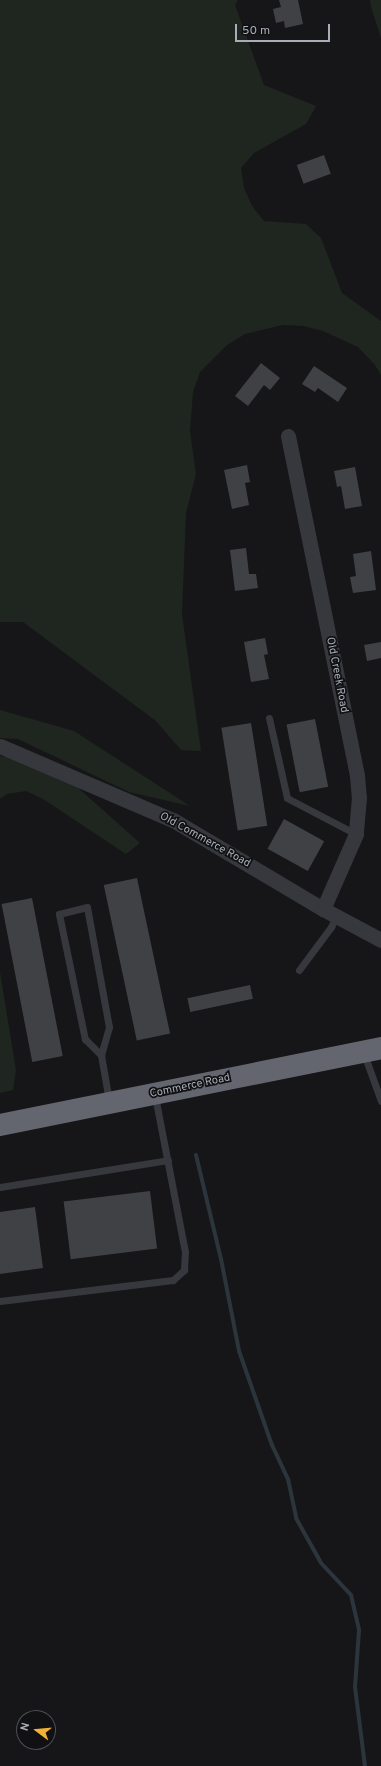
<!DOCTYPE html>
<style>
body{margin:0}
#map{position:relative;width:381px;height:1766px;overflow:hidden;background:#161618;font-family:Overpass,sans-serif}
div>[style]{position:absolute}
.green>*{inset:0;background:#1e261f}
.stream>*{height:4px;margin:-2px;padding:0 2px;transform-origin:2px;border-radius:2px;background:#2c353c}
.building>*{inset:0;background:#404145;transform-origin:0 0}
.lane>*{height:7px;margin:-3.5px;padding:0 3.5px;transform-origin:3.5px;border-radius:3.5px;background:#37383d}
.street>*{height:15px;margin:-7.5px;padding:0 7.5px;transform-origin:7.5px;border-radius:7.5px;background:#37383d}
.highway>*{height:22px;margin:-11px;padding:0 11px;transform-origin:11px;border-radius:11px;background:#63666e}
span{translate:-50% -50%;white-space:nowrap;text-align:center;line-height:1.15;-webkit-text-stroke:3.5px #111113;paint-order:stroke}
.street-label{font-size:11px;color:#a8adb8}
.north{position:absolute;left:16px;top:1710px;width:40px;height:40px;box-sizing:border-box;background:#111113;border:1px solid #4d4f55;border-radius:50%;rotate:286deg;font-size:11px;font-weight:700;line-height:16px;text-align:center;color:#a8adb8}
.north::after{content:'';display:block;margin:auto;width:14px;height:18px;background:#f2b134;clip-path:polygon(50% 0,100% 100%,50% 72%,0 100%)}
.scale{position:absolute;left:235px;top:24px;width:95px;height:18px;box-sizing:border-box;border:2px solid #a8adb8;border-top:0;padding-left:5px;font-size:12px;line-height:14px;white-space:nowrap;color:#a8adb8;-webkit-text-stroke:3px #111113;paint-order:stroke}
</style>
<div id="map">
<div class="green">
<i style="clip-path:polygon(0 0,238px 0,235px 5px,264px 85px,316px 106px,306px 124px,254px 153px,241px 168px,244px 188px,252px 206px,264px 221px,306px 224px,321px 238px,342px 293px,381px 321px,381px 375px,375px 365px,358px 347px,323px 331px,303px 326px,283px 325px,245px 334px,227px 345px,200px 372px,193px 392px,190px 431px,196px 474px,186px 513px,182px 614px,201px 751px,181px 750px,156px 721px,23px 622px,0 622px)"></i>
<i style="clip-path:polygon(370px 0,381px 0,381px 38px,371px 7px)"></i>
<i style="clip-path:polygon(0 710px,74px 731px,190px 806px,129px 792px,18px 739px,0 738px)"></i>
<i style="clip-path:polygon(0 756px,32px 760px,66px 777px,140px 843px,126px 854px,43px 799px,26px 791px,7px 794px,0 799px)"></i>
<i style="clip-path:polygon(0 972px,16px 1070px,13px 1090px,0 1093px)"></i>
</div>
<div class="stream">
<i style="left:196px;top:1155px;width:107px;rotate:76.5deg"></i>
<i style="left:221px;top:1259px;width:94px;rotate:78.9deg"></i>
<i style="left:239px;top:1351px;width:100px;rotate:70.7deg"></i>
<i style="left:272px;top:1445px;width:38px;rotate:65deg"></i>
<i style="left:288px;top:1479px;width:40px;rotate:78deg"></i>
<i style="left:296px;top:1518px;width:51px;rotate:60.9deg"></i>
<i style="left:321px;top:1563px;width:44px;rotate:46.8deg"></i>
<i style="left:351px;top:1595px;width:36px;rotate:77deg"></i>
<i style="left:359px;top:1630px;width:57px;rotate:94deg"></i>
<i style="left:355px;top:1687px;width:80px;rotate:82.8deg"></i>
</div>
<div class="building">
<i style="clip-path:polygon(279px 0,298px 0,303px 24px,285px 28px,284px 21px,276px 23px,273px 9px,281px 7px)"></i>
<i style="left:324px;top:155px;width:20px;height:29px;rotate:70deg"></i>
<i style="clip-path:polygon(261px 363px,280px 378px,270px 390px,264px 385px,248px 406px,235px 396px)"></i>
<i style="clip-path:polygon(314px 366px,347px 388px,338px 402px,318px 388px,315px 392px,302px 384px)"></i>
<i style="clip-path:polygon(247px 465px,250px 482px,245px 483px,249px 505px,232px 509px,224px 470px)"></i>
<i style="clip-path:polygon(355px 467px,362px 506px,345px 509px,341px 486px,337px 487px,334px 471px)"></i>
<i style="clip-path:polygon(246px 548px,249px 574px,256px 574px,258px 588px,235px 591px,230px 550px)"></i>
<i style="clip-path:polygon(371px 551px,376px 590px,353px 593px,350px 577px,356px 576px,353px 554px)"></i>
<i style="clip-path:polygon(265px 638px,268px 654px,264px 655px,269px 679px,251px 682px,244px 642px)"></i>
<i style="clip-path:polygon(381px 642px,381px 658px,367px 661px,364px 645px)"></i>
<i style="left:315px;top:719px;width:69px;height:29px;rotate:79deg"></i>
<i style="left:251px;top:723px;width:104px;height:30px;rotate:81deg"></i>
<i style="left:284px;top:819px;width:46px;height:34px;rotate:29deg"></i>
<i style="left:137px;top:878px;width:159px;height:34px;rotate:78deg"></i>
<i style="left:32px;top:898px;width:161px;height:31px;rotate:79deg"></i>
<i style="left:250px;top:985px;width:14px;height:64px;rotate:78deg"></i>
<i style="left:150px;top:1191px;width:58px;height:87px;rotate:83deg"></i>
<i style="clip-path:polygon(35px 1207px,43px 1268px,0 1274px,0 1212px)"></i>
</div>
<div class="lane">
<i style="left:269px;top:718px;width:82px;rotate:77.3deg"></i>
<i style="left:287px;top:798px;width:78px;rotate:27.6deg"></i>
<i style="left:299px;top:970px;width:54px;rotate:-53.3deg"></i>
<i style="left:331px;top:927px;width:12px;rotate:-66deg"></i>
<i style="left:364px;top:1054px;width:50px;rotate:70.1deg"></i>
<i style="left:101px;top:1055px;width:29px;rotate:-74deg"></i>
<i style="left:109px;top:1027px;width:122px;rotate:-100.4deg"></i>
<i style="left:87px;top:907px;width:29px;rotate:166deg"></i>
<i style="left:59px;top:914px;width:128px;rotate:78.3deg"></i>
<i style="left:85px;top:1039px;width:23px;rotate:45deg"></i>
<i style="left:101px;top:1055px;width:47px;rotate:80.1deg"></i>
<i style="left:0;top:1187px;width:170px;rotate:-9.1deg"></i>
<i style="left:0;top:1301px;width:174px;rotate:-6.9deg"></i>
<i style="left:173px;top:1280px;width:15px;rotate:-42deg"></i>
<i style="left:184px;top:1270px;width:18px;rotate:-87deg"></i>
<i style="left:185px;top:1252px;width:159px;rotate:-100.9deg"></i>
</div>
<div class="street">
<i style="left:288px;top:436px;width:347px;rotate:78.5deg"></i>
<i style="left:357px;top:776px;width:21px;rotate:85deg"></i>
<i style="left:359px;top:797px;width:37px;rotate:95deg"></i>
<i style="left:356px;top:834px;width:82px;rotate:113.7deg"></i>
<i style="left:0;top:746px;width:188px;rotate:23.2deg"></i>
<i style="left:173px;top:820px;width:174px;rotate:30.7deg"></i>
<i style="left:323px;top:909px;width:66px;rotate:28.1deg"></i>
</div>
<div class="highway">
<i style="left:0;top:1125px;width:389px;rotate:-11.4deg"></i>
</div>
<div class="street-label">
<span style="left:337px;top:675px;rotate:79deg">Old Creek Road</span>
<span style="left:205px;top:840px;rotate:29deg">Old Commerce Road</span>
<span style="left:190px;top:1086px;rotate:-12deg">Commerce Road</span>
</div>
<div class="north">N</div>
<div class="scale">50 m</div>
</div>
